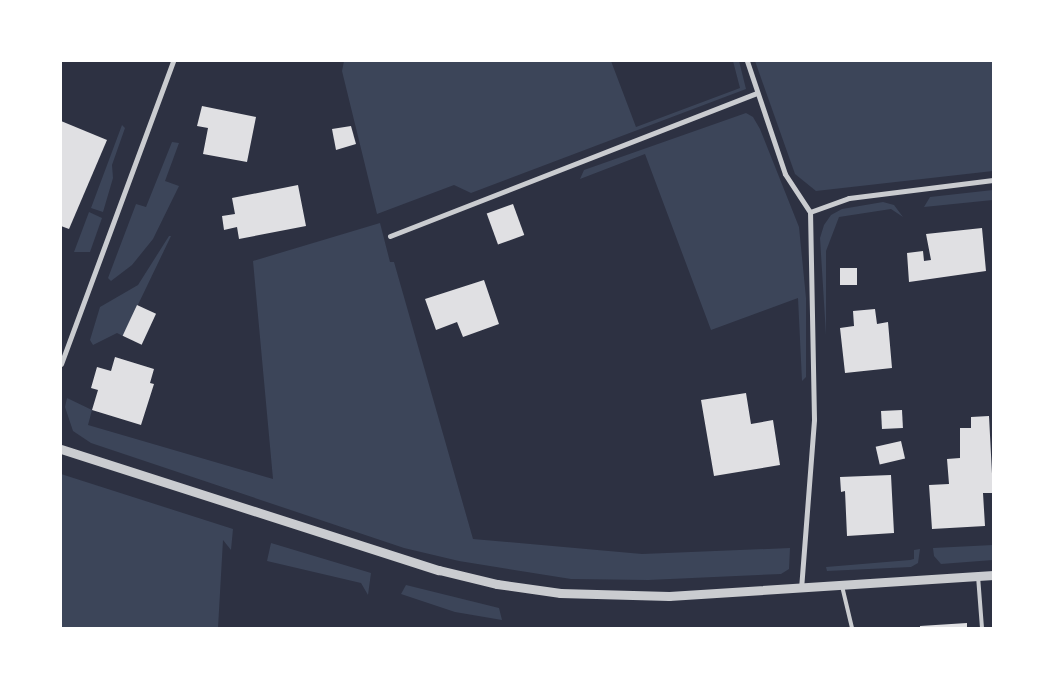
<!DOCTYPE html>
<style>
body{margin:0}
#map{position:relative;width:1054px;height:689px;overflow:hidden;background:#2d3142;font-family:Karla,sans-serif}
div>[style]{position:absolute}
.green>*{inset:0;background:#3c4559}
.building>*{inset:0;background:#e0e0e3;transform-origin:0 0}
.service>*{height:4px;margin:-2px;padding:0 2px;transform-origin:2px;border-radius:2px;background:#caccd0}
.minor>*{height:5px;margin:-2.5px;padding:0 2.5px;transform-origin:2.5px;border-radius:2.5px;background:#caccd0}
.tertiary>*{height:9px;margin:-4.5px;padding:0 4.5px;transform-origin:4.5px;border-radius:4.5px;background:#caccd0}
span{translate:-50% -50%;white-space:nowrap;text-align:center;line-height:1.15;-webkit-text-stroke:5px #fff;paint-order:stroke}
.frame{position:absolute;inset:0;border:62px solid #fff;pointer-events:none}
</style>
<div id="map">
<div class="green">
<i style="clip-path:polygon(344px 61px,611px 61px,636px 127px,740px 88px,733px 61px,739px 61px,746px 89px,471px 193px,454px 185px,377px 214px,342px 71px)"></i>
<i style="clip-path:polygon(755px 61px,993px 61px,993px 171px,816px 191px,795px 174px)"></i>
<i style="clip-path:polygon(746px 113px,753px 117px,760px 129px,799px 227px,806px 298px,806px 377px,802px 381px,798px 298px,711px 330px,645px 154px,580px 179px,584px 170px)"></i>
<i style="clip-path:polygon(122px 125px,125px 128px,112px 165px,113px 178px,103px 212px,91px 208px)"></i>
<i style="clip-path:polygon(172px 142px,179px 143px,165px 181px,179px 186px,153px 239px,132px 265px,111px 281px,108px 278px,136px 204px,146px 207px)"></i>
<i style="clip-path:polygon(993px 190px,993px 200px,924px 207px,930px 197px)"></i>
<i style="clip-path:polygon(883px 202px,894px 205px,903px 217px,891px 209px,839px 217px,826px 251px,826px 335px,820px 238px,824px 225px,831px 215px,842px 209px)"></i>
<i style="clip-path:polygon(89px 212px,102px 218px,90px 252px,74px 252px)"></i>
<i style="clip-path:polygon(380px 223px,390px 262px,394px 262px,473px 539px,642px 554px,790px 548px,789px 569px,781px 574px,648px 580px,571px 579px,459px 561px,404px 548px,91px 443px,73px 431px,65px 407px,67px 398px,92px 410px,88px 425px,273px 479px,253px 261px)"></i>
<i style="clip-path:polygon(169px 236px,171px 236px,123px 336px,117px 333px,93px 345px,90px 340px,100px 307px,138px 285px)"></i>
<i style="clip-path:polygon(61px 474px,233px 529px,231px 550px,223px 540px,218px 628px,61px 628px)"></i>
<i style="clip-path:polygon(271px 543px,371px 573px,368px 595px,361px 583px,267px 561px)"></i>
<i style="clip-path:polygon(993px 545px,993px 560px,941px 564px,934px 556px,933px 548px)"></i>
<i style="clip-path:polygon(920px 549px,918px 563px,911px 567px,827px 571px,826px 567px,910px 560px,914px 559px,914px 550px)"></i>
<i style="clip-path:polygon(406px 585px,499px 608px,502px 620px,455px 612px,401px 594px)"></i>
</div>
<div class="building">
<i style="clip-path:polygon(202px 106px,256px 117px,247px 162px,203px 154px,208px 128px,197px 126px)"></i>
<i style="clip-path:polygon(61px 121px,107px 140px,69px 229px,61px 226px)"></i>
<i style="clip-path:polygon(351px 126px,356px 144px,336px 150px,332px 129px)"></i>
<i style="clip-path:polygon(298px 185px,306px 226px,239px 239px,237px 227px,224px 230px,222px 216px,235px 214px,232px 198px)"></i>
<i style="left:513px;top:204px;width:33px;height:28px;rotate:70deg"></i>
<i style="clip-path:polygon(982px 228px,986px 271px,909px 282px,907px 253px,923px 251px,924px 261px,931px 260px,926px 234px)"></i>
<i style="left:857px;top:268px;width:17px;height:17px;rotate:90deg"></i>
<i style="clip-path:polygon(484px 280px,499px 324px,463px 337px,457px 322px,436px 330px,425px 299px)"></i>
<i style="left:137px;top:305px;width:21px;height:34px;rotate:25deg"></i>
<i style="clip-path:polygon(875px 309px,877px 324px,888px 322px,892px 368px,845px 373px,840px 328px,854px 326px,853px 311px)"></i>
<i style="clip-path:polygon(115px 357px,154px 369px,150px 383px,154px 384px,141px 425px,92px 410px,98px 390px,91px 388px,97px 367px,111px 371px)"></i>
<i style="clip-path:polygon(746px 393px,751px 424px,773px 420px,780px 465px,714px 476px,701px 400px)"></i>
<i style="left:902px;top:410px;width:18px;height:21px;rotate:87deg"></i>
<i style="clip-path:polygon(989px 416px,993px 493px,983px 493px,985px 526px,932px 529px,929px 485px,949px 484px,947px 459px,960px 458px,960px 428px,971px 428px,971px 417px)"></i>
<i style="left:901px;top:441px;width:18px;height:26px;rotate:77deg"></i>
<i style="clip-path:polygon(891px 475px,894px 533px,847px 536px,845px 491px,841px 492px,840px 477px)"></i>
<i style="clip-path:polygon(967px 623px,967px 628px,920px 628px,920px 626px)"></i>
</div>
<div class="service">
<i style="left:978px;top:576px;width:52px;rotate:85.6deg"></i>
<i style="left:842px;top:586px;width:43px;rotate:76.6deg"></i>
</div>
<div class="minor">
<i style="left:747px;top:61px;width:119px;rotate:71.4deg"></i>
<i style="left:785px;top:174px;width:45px;rotate:56.7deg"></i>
<i style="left:390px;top:236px;width:394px;rotate:-21.3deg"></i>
<i style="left:61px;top:364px;width:323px;rotate:-69.7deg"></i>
<i style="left:801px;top:589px;width:170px;rotate:-85.6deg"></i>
<i style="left:814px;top:419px;width:207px;rotate:-91.1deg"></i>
<i style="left:810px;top:212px;width:41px;rotate:-19.7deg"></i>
<i style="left:849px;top:198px;width:145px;rotate:-7.1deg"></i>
</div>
<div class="tertiary">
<i style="left:61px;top:449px;width:397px;rotate:17.8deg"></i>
<i style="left:439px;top:570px;width:60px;rotate:13.6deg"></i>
<i style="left:497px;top:584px;width:64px;rotate:8.1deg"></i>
<i style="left:560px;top:593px;width:109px;rotate:1.6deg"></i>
<i style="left:669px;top:596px;width:325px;rotate:-3.7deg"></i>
</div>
<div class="frame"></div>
</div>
